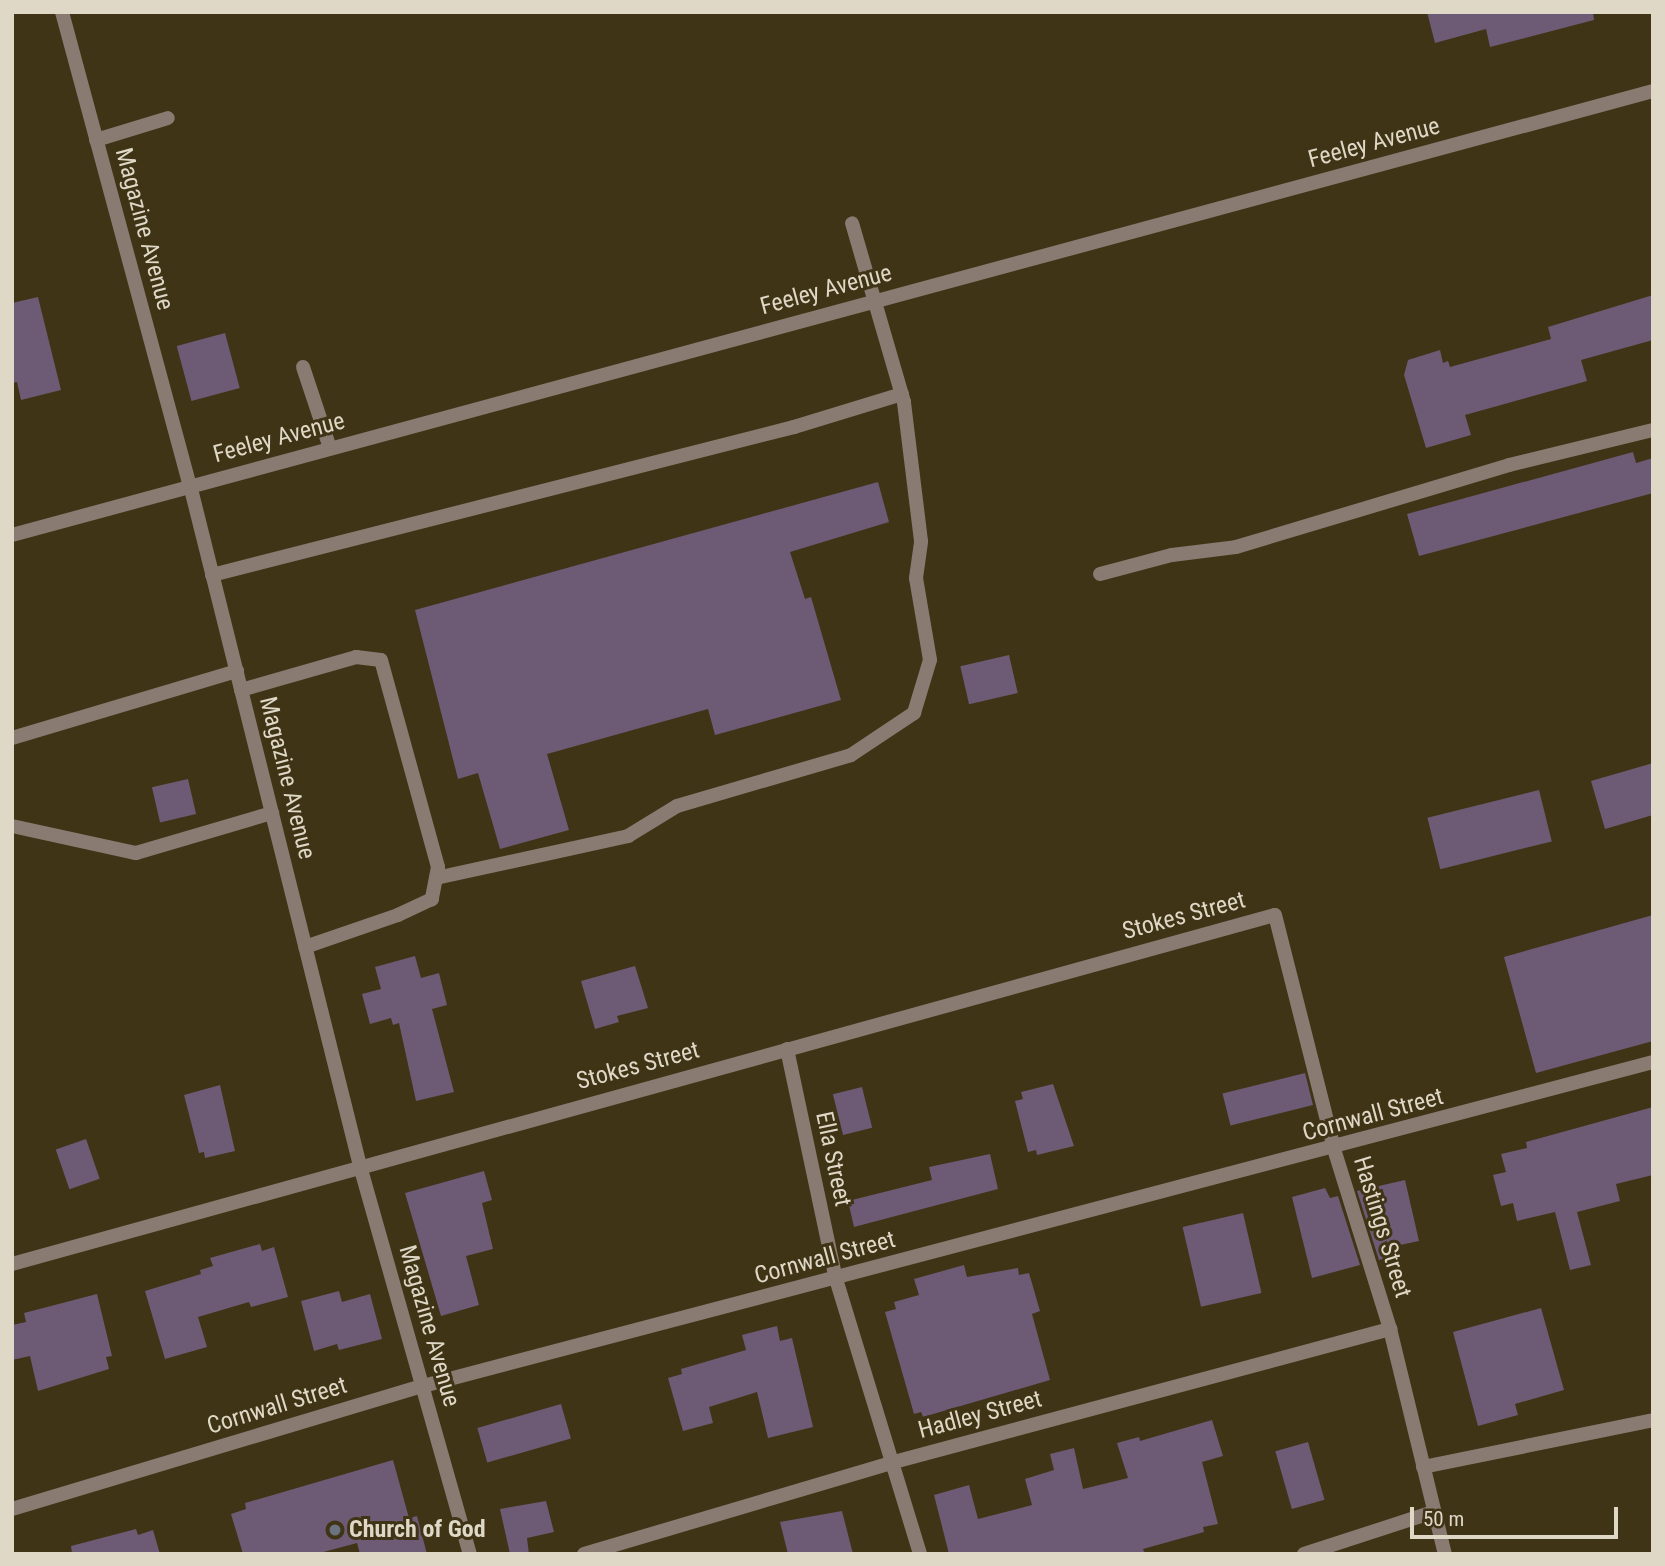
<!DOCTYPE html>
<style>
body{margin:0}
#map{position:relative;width:1665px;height:1566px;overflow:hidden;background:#3f3415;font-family:"Roboto Condensed",sans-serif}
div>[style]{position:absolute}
.building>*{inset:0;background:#6d5a75;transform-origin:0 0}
.service>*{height:14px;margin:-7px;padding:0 7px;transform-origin:7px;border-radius:7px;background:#897b72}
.minor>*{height:14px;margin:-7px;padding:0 7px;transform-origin:7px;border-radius:7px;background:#897b72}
.dots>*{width:19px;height:19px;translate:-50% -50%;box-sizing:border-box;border:4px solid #3f3415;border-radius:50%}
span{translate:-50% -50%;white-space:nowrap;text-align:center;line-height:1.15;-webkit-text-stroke:6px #3f3415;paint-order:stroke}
.street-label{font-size:24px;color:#dfd8c7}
.poi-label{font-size:24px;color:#dfd8c7;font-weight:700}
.left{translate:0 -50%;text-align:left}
.frame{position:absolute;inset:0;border:14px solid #dfd8c7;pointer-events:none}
.scale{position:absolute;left:1410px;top:1507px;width:208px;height:32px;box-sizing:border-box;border:4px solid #dfd8c7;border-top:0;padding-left:9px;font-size:21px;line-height:24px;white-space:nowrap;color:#dfd8c7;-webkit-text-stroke:5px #3f3415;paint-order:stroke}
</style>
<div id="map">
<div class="building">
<i style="clip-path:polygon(1427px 12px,1593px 12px,1594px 20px,1490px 47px,1486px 29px,1435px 43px)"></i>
<i style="clip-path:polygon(1653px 295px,1653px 340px,1581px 360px,1587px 381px,1465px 415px,1471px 435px,1426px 448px,1404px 375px,1408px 360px,1440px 350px,1443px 363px,1448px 361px,1450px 367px,1551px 339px,1548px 327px)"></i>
<i style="clip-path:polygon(38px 297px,61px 390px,21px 400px,17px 382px,12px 383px,12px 303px)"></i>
<i style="left:225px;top:333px;width:57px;height:50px;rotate:75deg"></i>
<i style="clip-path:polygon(1633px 452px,1636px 463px,1653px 458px,1653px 493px,1419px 556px,1407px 514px)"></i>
<i style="clip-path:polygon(878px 482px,889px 522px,790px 552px,805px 599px,811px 597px,841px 700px,715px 735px,708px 709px,547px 754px,569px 830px,500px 849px,478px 773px,458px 779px,415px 610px)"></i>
<i style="left:1009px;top:655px;width:39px;height:50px;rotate:77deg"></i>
<i style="clip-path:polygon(1653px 763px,1653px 815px,1605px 829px,1591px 781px)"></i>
<i style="left:188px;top:779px;width:36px;height:37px;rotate:77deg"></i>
<i style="left:1539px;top:790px;width:53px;height:115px;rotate:76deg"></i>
<i style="clip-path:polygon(1653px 915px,1653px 1041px,1536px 1073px,1504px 957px)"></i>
<i style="clip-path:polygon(415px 956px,421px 978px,439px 973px,447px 1005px,432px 1009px,454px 1092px,416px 1101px,399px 1023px,393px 1025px,391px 1018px,370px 1024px,362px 994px,381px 989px,375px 967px)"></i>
<i style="clip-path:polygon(635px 966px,648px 1008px,617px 1016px,619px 1022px,595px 1029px,581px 981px)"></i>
<i style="left:1305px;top:1073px;width:33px;height:85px;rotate:76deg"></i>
<i style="clip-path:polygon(1053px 1084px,1074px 1146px,1037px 1155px,1036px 1150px,1028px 1152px,1015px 1101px,1023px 1099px,1021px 1092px)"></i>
<i style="clip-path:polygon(220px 1085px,235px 1151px,205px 1158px,204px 1152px,199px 1153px,184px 1095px)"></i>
<i style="left:862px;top:1087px;width:42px;height:30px;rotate:76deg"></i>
<i style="clip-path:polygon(1653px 1107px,1653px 1175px,1616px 1184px,1620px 1201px,1577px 1212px,1591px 1265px,1570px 1270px,1555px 1212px,1517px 1221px,1513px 1203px,1501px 1206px,1493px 1175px,1506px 1172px,1501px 1154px,1527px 1148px,1526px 1142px)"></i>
<i style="left:86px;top:1139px;width:42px;height:32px;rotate:71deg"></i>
<i style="clip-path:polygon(990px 1154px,998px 1189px,854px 1227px,848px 1201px,932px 1180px,929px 1167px)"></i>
<i style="clip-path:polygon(484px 1171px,492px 1200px,482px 1203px,493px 1249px,466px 1256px,479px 1305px,441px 1316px,405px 1193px)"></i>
<i style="clip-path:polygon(1405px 1180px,1419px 1241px,1400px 1245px,1402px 1254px,1379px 1260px,1357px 1191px)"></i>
<i style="clip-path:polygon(1325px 1188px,1330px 1198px,1338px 1196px,1360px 1265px,1312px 1278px,1292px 1197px)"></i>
<i style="left:1243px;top:1213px;width:82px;height:62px;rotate:77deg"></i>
<i style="clip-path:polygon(260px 1244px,262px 1251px,274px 1247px,288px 1297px,251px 1307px,249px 1302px,198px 1317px,207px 1347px,165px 1359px,145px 1291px,201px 1274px,200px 1270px,213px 1266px,210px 1258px)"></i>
<i style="clip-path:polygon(964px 1265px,967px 1277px,1018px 1268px,1019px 1275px,1029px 1273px,1040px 1311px,1032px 1314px,1050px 1380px,923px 1417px,921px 1412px,914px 1414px,885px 1312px,896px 1309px,894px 1302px,919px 1295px,914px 1279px)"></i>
<i style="clip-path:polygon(339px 1291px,342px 1302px,370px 1294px,382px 1339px,339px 1350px,337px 1344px,314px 1351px,301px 1301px)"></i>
<i style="clip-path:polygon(97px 1294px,112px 1356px,106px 1357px,109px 1369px,38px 1391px,30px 1356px,12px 1360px,12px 1325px,26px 1322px,24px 1313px)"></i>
<i style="clip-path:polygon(1541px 1308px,1564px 1390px,1515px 1404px,1518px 1415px,1478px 1426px,1453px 1332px)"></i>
<i style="clip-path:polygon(777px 1326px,780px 1341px,792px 1338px,813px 1427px,768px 1438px,757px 1392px,709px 1407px,713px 1423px,683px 1431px,668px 1378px,682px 1374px,681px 1369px,746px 1350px,742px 1335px)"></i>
<i style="left:561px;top:1404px;width:36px;height:87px;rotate:74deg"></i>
<i style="clip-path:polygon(1212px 1420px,1223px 1456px,1202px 1462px,1218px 1524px,1203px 1527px,1204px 1532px,1143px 1549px,1145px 1554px,949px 1554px,934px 1495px,969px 1485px,978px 1519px,1032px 1505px,1025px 1479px,1054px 1470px,1050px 1454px,1074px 1448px,1083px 1489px,1128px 1478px,1117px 1443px,1139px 1437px,1140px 1441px)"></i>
<i style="left:1308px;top:1442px;width:60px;height:34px;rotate:74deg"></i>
<i style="clip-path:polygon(393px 1460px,409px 1518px,417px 1516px,427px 1554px,360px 1554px,357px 1543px,316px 1554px,243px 1554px,231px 1514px,246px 1509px,245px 1503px)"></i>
<i style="clip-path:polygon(546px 1501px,554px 1532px,527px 1538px,529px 1554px,510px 1554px,500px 1509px)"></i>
<i style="clip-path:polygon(842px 1511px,853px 1554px,788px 1554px,780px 1522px)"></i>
<i style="clip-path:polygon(136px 1529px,138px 1535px,153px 1530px,160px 1554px,72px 1554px,71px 1546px)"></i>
</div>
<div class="service">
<i style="left:96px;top:140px;width:75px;rotate:-17deg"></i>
<i style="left:303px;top:367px;width:85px;rotate:71.6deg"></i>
<i style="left:1100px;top:574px;width:74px;rotate:-14.8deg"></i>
<i style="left:1172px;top:555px;width:64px;rotate:-7.1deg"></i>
<i style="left:1236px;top:547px;width:285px;rotate:-16.7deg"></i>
<i style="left:1509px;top:465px;width:148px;rotate:-13.7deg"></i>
<i style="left:212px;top:575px;width:601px;rotate:-14.27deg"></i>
<i style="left:794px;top:427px;width:113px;rotate:-17deg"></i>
<i style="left:241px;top:690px;width:120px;rotate:-16deg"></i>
<i style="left:356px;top:657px;width:25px;rotate:7deg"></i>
<i style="left:381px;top:660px;width:215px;rotate:74.6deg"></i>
<i style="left:438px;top:867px;width:33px;rotate:101deg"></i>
<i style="left:432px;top:899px;width:38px;rotate:155deg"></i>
<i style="left:398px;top:915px;width:98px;rotate:161deg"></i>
<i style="left:12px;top:738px;width:235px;rotate:-16.6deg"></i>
<i style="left:12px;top:826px;width:127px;rotate:12.3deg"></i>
<i style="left:136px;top:853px;width:142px;rotate:-16.4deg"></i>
<i style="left:436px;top:878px;width:197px;rotate:-12.3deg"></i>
<i style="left:628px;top:836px;width:57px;rotate:-31.5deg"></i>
<i style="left:677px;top:806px;width:181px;rotate:-16.3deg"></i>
<i style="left:851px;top:755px;width:76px;rotate:-33.7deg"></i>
<i style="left:914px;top:713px;width:55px;rotate:-73.2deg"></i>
<i style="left:930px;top:660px;width:83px;rotate:-99.7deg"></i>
<i style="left:916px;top:578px;width:37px;rotate:-82deg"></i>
<i style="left:921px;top:541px;width:140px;rotate:-97deg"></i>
<i style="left:904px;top:402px;width:186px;rotate:-106.2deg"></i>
<i style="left:1423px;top:1467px;width:235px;rotate:-11.5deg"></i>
</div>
<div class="minor">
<i style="left:62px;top:12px;width:490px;rotate:74.9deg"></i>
<i style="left:190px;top:485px;width:702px;rotate:75.98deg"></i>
<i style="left:360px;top:1166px;width:403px;rotate:74.2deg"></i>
<i style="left:12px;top:535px;width:1700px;rotate:-15.14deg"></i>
<i style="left:787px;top:1049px;width:235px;rotate:78deg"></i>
<i style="left:836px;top:1279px;width:288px;rotate:73deg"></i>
<i style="left:12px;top:1264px;width:1310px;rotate:-15.45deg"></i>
<i style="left:1275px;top:915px;width:241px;rotate:75.8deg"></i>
<i style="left:1334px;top:1149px;width:189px;rotate:72.7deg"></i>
<i style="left:1390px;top:1329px;width:232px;rotate:76.3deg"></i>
<i style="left:12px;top:1509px;width:429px;rotate:-16.7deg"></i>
<i style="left:423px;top:1386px;width:1272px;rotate:-14.76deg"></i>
<i style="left:584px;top:1554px;width:323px;rotate:-16.5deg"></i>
<i style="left:894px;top:1462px;width:514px;rotate:-15.01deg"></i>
<i style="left:1304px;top:1554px;width:136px;rotate:-18deg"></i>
</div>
<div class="dots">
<i style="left:335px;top:1530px;background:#6b7280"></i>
</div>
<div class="street-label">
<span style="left:1374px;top:143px;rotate:-15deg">Feeley Avenue</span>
<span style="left:144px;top:229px;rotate:75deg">Magazine Avenue</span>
<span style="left:826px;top:290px;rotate:-15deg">Feeley Avenue</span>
<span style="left:279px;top:438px;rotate:-15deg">Feeley Avenue</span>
<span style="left:287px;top:778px;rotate:76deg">Magazine Avenue</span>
<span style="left:1184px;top:916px;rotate:-15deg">Stokes Street</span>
<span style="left:638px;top:1066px;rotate:-15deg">Stokes Street</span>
<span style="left:1373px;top:1115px;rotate:-15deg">Cornwall Street</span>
<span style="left:833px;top:1159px;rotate:78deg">Ella Street</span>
<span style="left:1382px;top:1227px;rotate:73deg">Hastings Street</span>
<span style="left:825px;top:1258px;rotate:-15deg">Cornwall Street</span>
<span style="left:429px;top:1326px;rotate:74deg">Magazine Avenue</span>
<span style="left:277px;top:1406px;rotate:-17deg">Cornwall Street</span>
<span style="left:980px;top:1415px;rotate:-15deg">Hadley Street</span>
</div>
<div class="poi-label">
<span class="left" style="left:349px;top:1530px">Church of God</span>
</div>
<div class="frame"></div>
<div class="scale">50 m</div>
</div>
